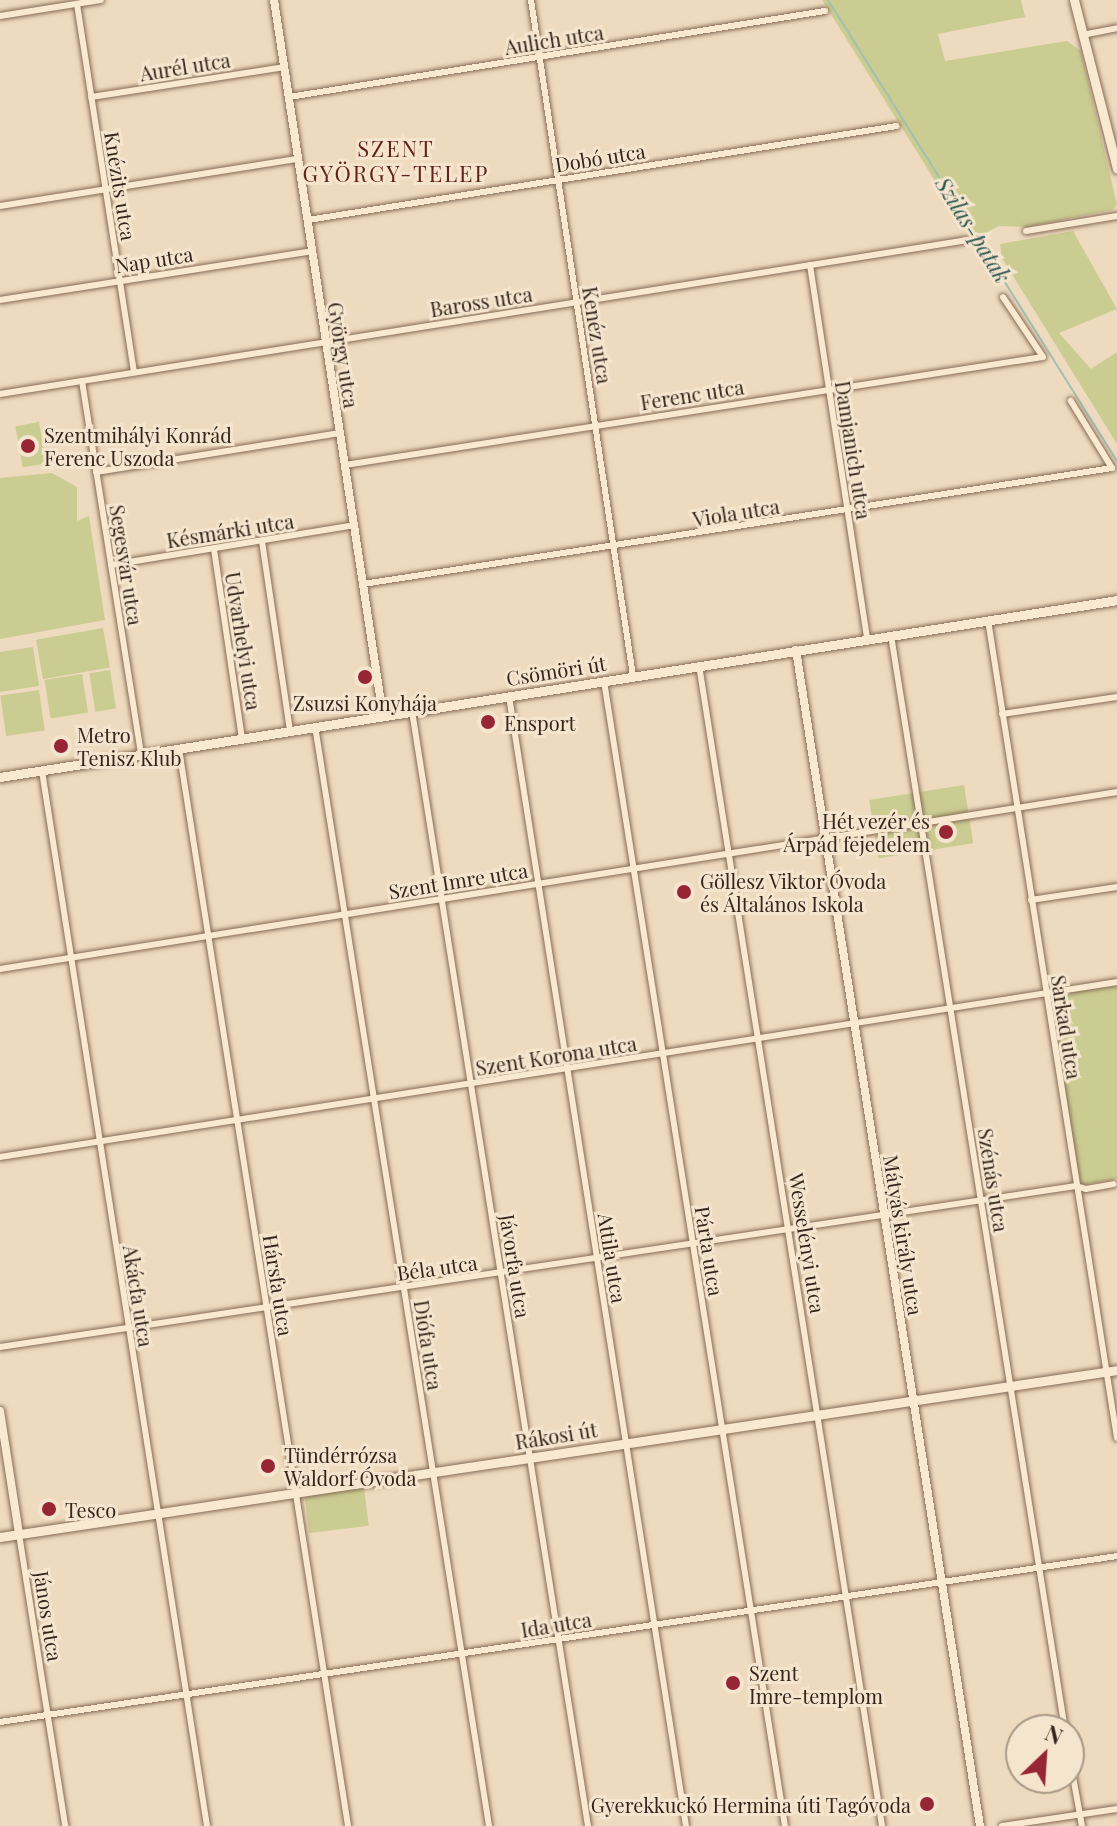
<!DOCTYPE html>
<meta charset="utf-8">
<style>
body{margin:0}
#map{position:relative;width:1117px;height:1826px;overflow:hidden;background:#eedabe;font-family:"Playfair Display",serif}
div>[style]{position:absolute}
.green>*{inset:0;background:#cbcc92;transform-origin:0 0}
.stream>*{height:2px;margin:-1px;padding:0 1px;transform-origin:1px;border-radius:1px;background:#a2bfb3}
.roads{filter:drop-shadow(0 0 2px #866b57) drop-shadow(0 0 2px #866b57)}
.minor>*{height:6px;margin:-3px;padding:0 3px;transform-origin:3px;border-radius:3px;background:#f9e9d1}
.tertiary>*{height:8px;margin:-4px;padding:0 4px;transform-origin:4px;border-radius:4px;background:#f9e9d1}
.secondary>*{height:9px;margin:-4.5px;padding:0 4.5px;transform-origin:4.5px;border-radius:4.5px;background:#f9e9d1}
.dots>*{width:22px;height:22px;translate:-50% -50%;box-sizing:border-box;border:4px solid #f5e5ce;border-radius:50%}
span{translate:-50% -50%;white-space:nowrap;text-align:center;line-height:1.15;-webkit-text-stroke:6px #f5e5ce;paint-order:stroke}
.street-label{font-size:20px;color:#35251c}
.poi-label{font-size:20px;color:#35251c}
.left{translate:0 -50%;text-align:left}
.right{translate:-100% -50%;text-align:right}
.neighbourhood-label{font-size:22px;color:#62221b;letter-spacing:2px}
.water-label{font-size:22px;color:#2b564e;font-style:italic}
.north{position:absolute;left:1005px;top:1714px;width:80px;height:80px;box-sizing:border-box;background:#f5e5ce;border:2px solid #a89887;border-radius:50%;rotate:25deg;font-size:22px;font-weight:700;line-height:32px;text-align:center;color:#35251c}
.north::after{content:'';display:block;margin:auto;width:28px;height:36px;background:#962634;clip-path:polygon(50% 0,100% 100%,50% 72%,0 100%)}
</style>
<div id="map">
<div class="green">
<i style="clip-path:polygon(822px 0,1021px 0,1025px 17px,938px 34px,945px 61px,1067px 41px,1081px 51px,1117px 205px,1112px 210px,1027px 227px,999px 226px,972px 240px)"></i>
<i style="clip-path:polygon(1073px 231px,1117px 309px,1059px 333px,1091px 369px,1117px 352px,1117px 444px,1002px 258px,1000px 244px)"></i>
<i style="left:39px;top:422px;width:42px;height:24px;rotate:80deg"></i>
<i style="clip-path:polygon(52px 473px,77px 487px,77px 521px,89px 516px,105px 620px,0 639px,0 478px)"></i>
<i style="left:103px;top:628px;width:40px;height:68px;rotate:80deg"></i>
<i style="clip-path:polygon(33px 647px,39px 686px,0 692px,0 652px)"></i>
<i style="left:110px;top:670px;width:39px;height:21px;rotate:81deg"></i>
<i style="left:82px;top:674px;width:39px;height:38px;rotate:81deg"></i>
<i style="left:39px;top:690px;width:41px;height:39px;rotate:82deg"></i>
<i style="left:964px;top:785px;width:59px;height:96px;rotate:81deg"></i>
<i style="clip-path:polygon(1117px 982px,1117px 1179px,1076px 1186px,1046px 993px)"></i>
<i style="left:364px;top:1487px;width:39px;height:60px;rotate:83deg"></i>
</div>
<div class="stream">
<i style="left:828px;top:0;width:544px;rotate:57.92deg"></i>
</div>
<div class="roads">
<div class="minor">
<i style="left:531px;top:0;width:684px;rotate:81.42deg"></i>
<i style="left:77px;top:4px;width:372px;rotate:81.2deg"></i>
<i style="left:0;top:16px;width:102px;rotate:-9deg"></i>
<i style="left:1082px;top:35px;width:36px;rotate:-11deg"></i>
<i style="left:91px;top:97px;width:195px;rotate:-8.8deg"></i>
<i style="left:289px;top:97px;width:543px;rotate:-9.12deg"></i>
<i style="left:0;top:206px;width:302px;rotate:-9deg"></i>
<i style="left:308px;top:220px;width:596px;rotate:-9.07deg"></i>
<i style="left:1026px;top:231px;width:92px;rotate:-9.4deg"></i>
<i style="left:810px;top:265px;width:378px;rotate:81.3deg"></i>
<i style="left:0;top:300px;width:317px;rotate:-8.9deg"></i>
<i style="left:82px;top:381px;width:378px;rotate:81deg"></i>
<i style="left:0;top:394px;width:980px;rotate:-9.04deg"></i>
<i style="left:345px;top:465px;width:706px;rotate:-8.8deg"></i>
<i style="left:1043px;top:357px;width:72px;rotate:-123.7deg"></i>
<i style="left:96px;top:472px;width:247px;rotate:-9.1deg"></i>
<i style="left:262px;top:541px;width:191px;rotate:81.6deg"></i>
<i style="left:214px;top:549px;width:192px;rotate:81.6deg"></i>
<i style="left:111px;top:565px;width:246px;rotate:-9.3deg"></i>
<i style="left:363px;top:584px;width:758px;rotate:-8.8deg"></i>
<i style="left:1112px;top:468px;width:79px;rotate:-121.5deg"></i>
<i style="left:988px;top:620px;width:828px;rotate:81.04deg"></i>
<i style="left:891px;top:635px;width:1109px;rotate:80.97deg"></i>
<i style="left:699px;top:665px;width:1175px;rotate:81.04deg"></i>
<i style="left:604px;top:681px;width:1159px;rotate:81.02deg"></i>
<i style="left:509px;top:696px;width:1144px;rotate:81.1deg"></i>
<i style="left:412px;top:711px;width:1129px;rotate:81.03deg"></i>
<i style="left:1002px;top:714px;width:116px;rotate:-8.4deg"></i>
<i style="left:315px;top:726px;width:1114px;rotate:81.01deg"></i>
<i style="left:179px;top:749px;width:1090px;rotate:81.08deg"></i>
<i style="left:42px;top:771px;width:1068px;rotate:81.11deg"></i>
<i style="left:1031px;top:900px;width:87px;rotate:-8.6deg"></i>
<i style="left:0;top:969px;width:1131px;rotate:-9deg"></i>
<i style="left:0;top:1157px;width:1131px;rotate:-8.9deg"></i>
<i style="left:0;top:1347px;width:1088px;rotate:-8.51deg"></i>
<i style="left:1076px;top:1186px;width:10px;rotate:17deg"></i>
<i style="left:1086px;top:1189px;width:28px;rotate:-10deg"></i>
<i style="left:19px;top:1534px;width:296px;rotate:81deg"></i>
<i style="left:0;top:1722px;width:1129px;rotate:-8.45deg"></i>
<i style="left:1069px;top:1754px;width:73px;rotate:79.8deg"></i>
<i style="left:1002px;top:1826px;width:116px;rotate:-8.4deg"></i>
</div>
<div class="tertiary">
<i style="left:274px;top:0;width:724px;rotate:81.34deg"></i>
<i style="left:796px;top:650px;width:1190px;rotate:81.11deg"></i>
<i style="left:0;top:1411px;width:124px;rotate:81.2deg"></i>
</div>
<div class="secondary">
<i style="left:1074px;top:0;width:174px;rotate:75.7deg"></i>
<i style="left:0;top:777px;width:1131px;rotate:-9deg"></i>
<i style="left:0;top:1537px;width:1129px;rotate:-8.5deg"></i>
</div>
</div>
<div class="dots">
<i style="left:28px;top:446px;background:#962634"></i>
<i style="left:365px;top:677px;background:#962634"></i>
<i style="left:488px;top:722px;background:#962634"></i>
<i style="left:61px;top:746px;background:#962634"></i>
<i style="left:946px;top:832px;background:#962634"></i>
<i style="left:684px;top:892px;background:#962634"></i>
<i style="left:268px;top:1466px;background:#962634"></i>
<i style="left:49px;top:1509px;background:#962634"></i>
<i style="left:733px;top:1683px;background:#962634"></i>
<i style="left:927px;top:1804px;background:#962634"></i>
</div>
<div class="street-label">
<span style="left:554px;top:39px;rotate:-9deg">Aulich utca</span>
<span style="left:185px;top:66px;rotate:-9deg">Aurél utca</span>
<span style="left:600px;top:157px;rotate:-9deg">Dobó utca</span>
<span style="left:121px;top:186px;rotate:81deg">Knézits utca</span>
<span style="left:154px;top:259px;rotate:-9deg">Nap utca</span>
<span style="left:481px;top:301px;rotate:-9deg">Baross utca</span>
<span style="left:598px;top:335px;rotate:81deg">Kenéz utca</span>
<span style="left:344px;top:355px;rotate:81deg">György utca</span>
<span style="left:692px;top:394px;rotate:-9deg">Ferenc utca</span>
<span style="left:854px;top:450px;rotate:81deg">Damjanich utca</span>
<span style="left:736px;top:512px;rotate:-9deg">Viola utca</span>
<span style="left:230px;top:530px;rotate:-9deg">Késmárki utca</span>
<span style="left:127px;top:565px;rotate:81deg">Segesvár utca</span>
<span style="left:244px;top:641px;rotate:81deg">Udvarhelyi utca</span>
<span style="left:556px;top:670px;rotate:-9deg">Csömöri út</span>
<span style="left:458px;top:880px;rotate:-9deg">Szent Imre utca</span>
<span style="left:1067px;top:1027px;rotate:81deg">Sarkad utca</span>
<span style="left:556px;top:1055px;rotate:-9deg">Szent Korona utca</span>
<span style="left:994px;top:1180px;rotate:81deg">Szénás utca</span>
<span style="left:904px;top:1235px;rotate:81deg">Mátyás király utca</span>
<span style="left:808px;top:1243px;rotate:81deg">Wesselényi utca</span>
<span style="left:710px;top:1251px;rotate:81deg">Párta utca</span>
<span style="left:613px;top:1258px;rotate:81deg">Attila utca</span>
<span style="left:516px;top:1266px;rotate:81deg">Jávorfa utca</span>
<span style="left:437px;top:1267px;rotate:-8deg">Béla utca</span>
<span style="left:279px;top:1285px;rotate:81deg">Hársfa utca</span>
<span style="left:139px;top:1296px;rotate:81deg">Akácfa utca</span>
<span style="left:429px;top:1345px;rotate:81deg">Diófa utca</span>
<span style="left:556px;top:1435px;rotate:-9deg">Rákosi út</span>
<span style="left:49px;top:1616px;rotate:81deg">János utca</span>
<span style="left:556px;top:1624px;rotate:-9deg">Ida utca</span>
</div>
<div class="poi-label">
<span class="left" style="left:44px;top:446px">Szentmihályi Konrád<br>Ferenc Uszoda</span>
<span style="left:365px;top:702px">Zsuzsi Konyhája</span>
<span class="left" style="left:504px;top:722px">Ensport</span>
<span class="left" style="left:77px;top:746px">Metro<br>Tenisz Klub</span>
<span class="right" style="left:930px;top:832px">Hét vezér és<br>Árpád fejedelem</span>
<span class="left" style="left:700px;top:892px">Göllesz Viktor Óvoda<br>és Általános Iskola</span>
<span class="left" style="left:284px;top:1466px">Tündérrózsa<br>Waldorf Óvoda</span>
<span class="left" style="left:65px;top:1509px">Tesco</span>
<span class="left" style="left:749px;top:1684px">Szent<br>Imre-templom</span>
<span class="right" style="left:911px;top:1804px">Gyerekkuckó Hermina úti Tagóvoda</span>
</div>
<div class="neighbourhood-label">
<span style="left:396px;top:161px">SZENT<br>GYÖRGY-TELEP</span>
</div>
<div class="water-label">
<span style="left:973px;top:230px;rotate:58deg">Szilas-patak</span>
</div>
<div class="north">N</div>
</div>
